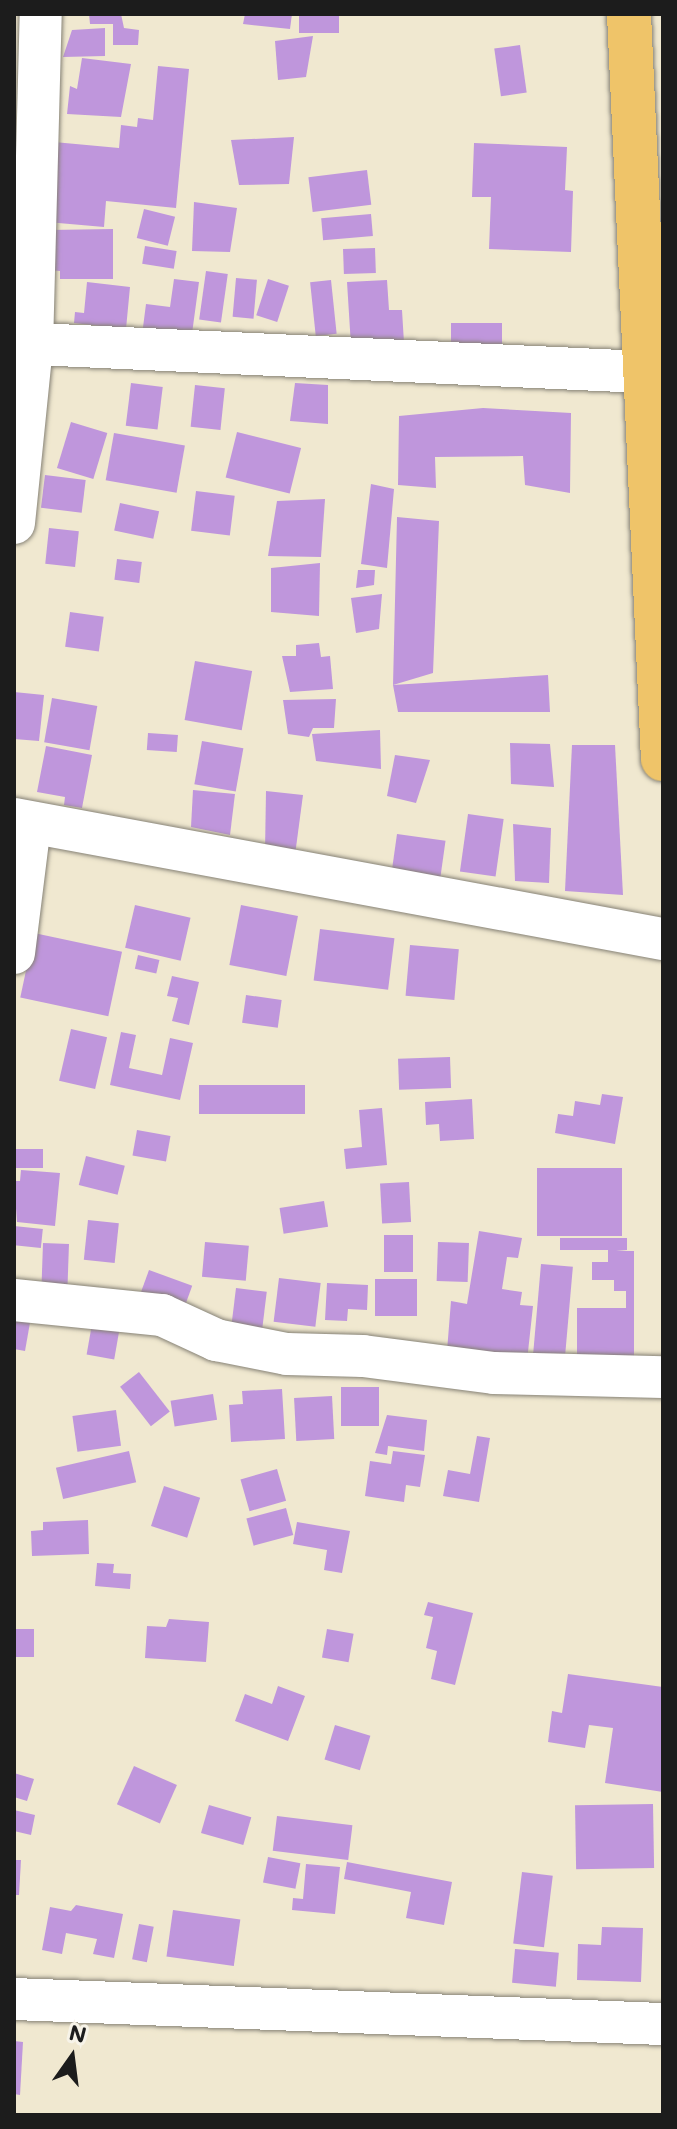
<!DOCTYPE html>
<style>
body{margin:0}
#map{position:relative;width:677px;height:2129px;overflow:hidden;background:#f0e8d0;font-family:Mali,sans-serif}
div>[style]{position:absolute}
.building>*{inset:0;background:#bf96dc;transform-origin:0 0}
.roads{filter:drop-shadow(0 0 2px #868276) drop-shadow(0 0 2px #868276)}
.minor>*{height:42px;margin:-21px;padding:0 21px;transform-origin:21px;border-radius:21px;background:#fff}
.major>*{height:44px;margin:-22px;padding:0 22px;transform-origin:22px;border-radius:22px;background:#efc469}
span{translate:-50% -50%;white-space:nowrap;text-align:center;line-height:1.15;-webkit-text-stroke:6px #f7f3e8;paint-order:stroke}
.frame{position:absolute;inset:0;border:16px solid #1c1c1c;pointer-events:none}
.north{position:absolute;left:32px;top:2017px;width:80px;height:80px;-webkit-text-stroke:6px #f7f3e8;paint-order:stroke;rotate:14deg;font-size:22px;font-weight:700;line-height:32px;text-align:center;color:#1c1c1c}
.north::after{content:'';display:block;margin:auto;width:28px;height:36px;background:#1c1c1c;clip-path:polygon(50% 0,100% 100%,50% 72%,0 100%)}
</style>
<div id="map">
<div class="building">
<i style="clip-path:polygon(89px 14px,121px 14px,124px 28px,139px 30px,138px 45px,113px 45px,113px 24px,90px 24px)"></i>
<i style="clip-path:polygon(245px 14px,292px 14px,290px 29px,243px 24px)"></i>
<i style="left:299px;top:14px;width:40px;height:19px"></i>
<i style="clip-path:polygon(105px 28px,105px 56px,63px 57px,72px 30px)"></i>
<i style="clip-path:polygon(313px 36px,306px 77px,278px 80px,275px 41px)"></i>
<i style="left:520px;top:45px;width:48px;height:26px;rotate:82deg"></i>
<i style="clip-path:polygon(82px 58px,131px 64px,121px 117px,67px 114px,70px 86px,77px 89px)"></i>
<i style="clip-path:polygon(158px 66px,189px 69px,176px 208px,106px 201px,104px 227px,47px 222px,54px 142px,119px 148px,121px 125px,137px 127px,138px 118px,153px 120px)"></i>
<i style="clip-path:polygon(294px 137px,289px 184px,239px 185px,231px 140px)"></i>
<i style="clip-path:polygon(474px 143px,567px 147px,565px 190px,573px 191px,571px 252px,489px 249px,491px 197px,472px 197px)"></i>
<i style="left:367px;top:170px;width:35px;height:59px;rotate:83deg"></i>
<i style="clip-path:polygon(194px 202px,237px 208px,230px 252px,192px 251px)"></i>
<i style="left:144px;top:209px;width:32px;height:30px;rotate:14deg"></i>
<i style="left:371px;top:214px;width:22px;height:50px;rotate:85deg"></i>
<i style="clip-path:polygon(113px 229px,113px 279px,60px 279px,60px 271px,49px 270px,49px 230px)"></i>
<i style="left:145px;top:246px;width:32px;height:18px;rotate:9deg"></i>
<i style="left:375px;top:248px;width:25px;height:32px;rotate:88deg"></i>
<i style="left:206px;top:271px;width:22px;height:49px;rotate:8deg"></i>
<i style="left:236px;top:278px;width:21px;height:39px;rotate:5deg"></i>
<i style="clip-path:polygon(174px 279px,199px 282px,191px 341px,142px 335px,146px 304px,170px 307px)"></i>
<i style="left:268px;top:279px;width:22px;height:38px;rotate:18deg"></i>
<i style="left:331px;top:280px;width:54px;height:21px;rotate:84deg"></i>
<i style="clip-path:polygon(387px 280px,389px 310px,402px 310px,404px 343px,351px 346px,347px 282px)"></i>
<i style="clip-path:polygon(87px 282px,130px 287px,126px 329px,74px 323px,75px 312px,84px 313px)"></i>
<i style="left:451px;top:323px;width:51px;height:32px"></i>
<i style="left:131px;top:383px;width:32px;height:43px;rotate:7deg"></i>
<i style="clip-path:polygon(295px 383px,328px 385px,328px 424px,290px 421px)"></i>
<i style="left:195px;top:385px;width:30px;height:42px;rotate:6deg"></i>
<i style="clip-path:polygon(483px 408px,571px 413px,570px 493px,525px 485px,523px 456px,435px 457px,436px 488px,398px 485px,399px 416px)"></i>
<i style="left:71px;top:422px;width:38px;height:48px;rotate:17deg"></i>
<i style="left:237px;top:432px;width:66px;height:47px;rotate:14deg"></i>
<i style="left:114px;top:433px;width:72px;height:48px;rotate:10deg"></i>
<i style="left:45px;top:475px;width:41px;height:33px;rotate:7deg"></i>
<i style="clip-path:polygon(371px 484px,394px 489px,387px 568px,361px 564px)"></i>
<i style="left:196px;top:491px;width:39px;height:40px;rotate:7deg"></i>
<i style="clip-path:polygon(325px 499px,321px 557px,268px 556px,277px 501px)"></i>
<i style="left:120px;top:503px;width:40px;height:28px;rotate:12deg"></i>
<i style="clip-path:polygon(397px 517px,439px 521px,433px 673px,393px 685px,548px 675px,550px 712px,398px 712px,393px 685px)"></i>
<i style="left:49px;top:528px;width:30px;height:36px;rotate:6deg"></i>
<i style="left:117px;top:559px;width:25px;height:21px;rotate:7deg"></i>
<i style="clip-path:polygon(320px 563px,319px 616px,271px 612px,271px 568px)"></i>
<i style="clip-path:polygon(358px 570px,375px 570px,374px 585px,356px 588px)"></i>
<i style="clip-path:polygon(382px 594px,379px 629px,356px 633px,351px 598px)"></i>
<i style="left:70px;top:612px;width:34px;height:35px;rotate:8deg"></i>
<i style="clip-path:polygon(319px 643px,321px 657px,330px 656px,333px 689px,290px 692px,282px 656px,296px 656px,296px 645px)"></i>
<i style="left:195px;top:661px;width:58px;height:60px;rotate:10deg"></i>
<i style="clip-path:polygon(14px 692px,44px 695px,39px 741px,14px 739px)"></i>
<i style="left:52px;top:698px;width:46px;height:45px;rotate:10deg"></i>
<i style="clip-path:polygon(336px 699px,334px 728px,313px 728px,309px 737px,288px 734px,283px 700px)"></i>
<i style="clip-path:polygon(380px 730px,381px 769px,316px 761px,312px 734px)"></i>
<i style="left:148px;top:733px;width:30px;height:17px;rotate:4deg"></i>
<i style="left:202px;top:741px;width:42px;height:44px;rotate:10deg"></i>
<i style="clip-path:polygon(510px 743px,550px 744px,554px 787px,511px 784px)"></i>
<i style="clip-path:polygon(572px 745px,615px 745px,623px 895px,565px 891px)"></i>
<i style="clip-path:polygon(46px 746px,92px 755px,82px 808px,64px 805px,65px 797px,37px 792px)"></i>
<i style="clip-path:polygon(395px 755px,430px 760px,416px 803px,387px 796px)"></i>
<i style="clip-path:polygon(193px 790px,235px 794px,230px 835px,191px 827px)"></i>
<i style="clip-path:polygon(266px 791px,303px 795px,295px 855px,265px 851px)"></i>
<i style="left:468px;top:814px;width:36px;height:58px;rotate:8deg"></i>
<i style="clip-path:polygon(513px 824px,551px 828px,549px 883px,515px 881px)"></i>
<i style="left:397px;top:834px;width:49px;height:39px;rotate:8deg"></i>
<i style="left:135px;top:905px;width:57px;height:44px;rotate:13deg"></i>
<i style="left:241px;top:905px;width:58px;height:61px;rotate:11deg"></i>
<i style="left:320px;top:929px;width:75px;height:52px;rotate:7deg"></i>
<i style="left:34px;top:933px;width:90px;height:66px;rotate:12deg"></i>
<i style="left:410px;top:945px;width:49px;height:51px;rotate:5deg"></i>
<i style="left:138px;top:955px;width:22px;height:14px;rotate:13deg"></i>
<i style="clip-path:polygon(172px 976px,199px 982px,189px 1025px,172px 1021px,178px 998px,167px 996px)"></i>
<i style="left:246px;top:995px;width:36px;height:28px;rotate:8deg"></i>
<i style="left:71px;top:1029px;width:37px;height:53px;rotate:13deg"></i>
<i style="clip-path:polygon(121px 1032px,136px 1035px,129px 1068px,162px 1075px,170px 1038px,193px 1043px,180px 1100px,110px 1085px)"></i>
<i style="left:450px;top:1057px;width:31px;height:52px;rotate:88deg"></i>
<i style="left:199px;top:1085px;width:106px;height:29px"></i>
<i style="clip-path:polygon(602px 1094px,623px 1097px,615px 1144px,555px 1133px,558px 1114px,573px 1116px,575px 1101px,600px 1105px)"></i>
<i style="clip-path:polygon(472px 1099px,474px 1139px,440px 1141px,439px 1124px,426px 1125px,425px 1102px)"></i>
<i style="clip-path:polygon(382px 1108px,387px 1165px,346px 1169px,344px 1149px,362px 1147px,359px 1110px)"></i>
<i style="left:137px;top:1130px;width:34px;height:26px;rotate:10deg"></i>
<i style="left:14px;top:1149px;width:29px;height:19px"></i>
<i style="left:86px;top:1156px;width:40px;height:30px;rotate:14deg"></i>
<i style="left:622px;top:1168px;width:68px;height:85px;rotate:90deg"></i>
<i style="clip-path:polygon(21px 1170px,60px 1173px,55px 1226px,17px 1222px,14px 1181px,20px 1181px)"></i>
<i style="left:409px;top:1182px;width:40px;height:29px;rotate:87deg"></i>
<i style="left:324px;top:1201px;width:26px;height:45px;rotate:81deg"></i>
<i style="left:88px;top:1220px;width:31px;height:40px;rotate:6deg"></i>
<i style="left:14px;top:1226px;width:29px;height:19px;rotate:6deg"></i>
<i style="clip-path:polygon(479px 1231px,522px 1238px,518px 1258px,507px 1257px,502px 1289px,522px 1292px,520px 1305px,533px 1306px,527px 1361px,447px 1351px,451px 1301px,467px 1304px)"></i>
<i style="left:384px;top:1235px;width:29px;height:37px"></i>
<i style="clip-path:polygon(560px 1238px,627px 1238px,627px 1250px,616px 1251px,634px 1251px,634px 1362px,577px 1361px,577px 1308px,626px 1308px,626px 1291px,614px 1291px,614px 1280px,592px 1280px,592px 1262px,608px 1262px,608px 1250px,560px 1250px)"></i>
<i style="left:205px;top:1242px;width:44px;height:35px;rotate:5deg"></i>
<i style="left:438px;top:1242px;width:31px;height:39px;rotate:2deg"></i>
<i style="left:43px;top:1243px;width:26px;height:48px;rotate:2deg"></i>
<i style="left:541px;top:1264px;width:32px;height:94px;rotate:5deg"></i>
<i style="left:149px;top:1270px;width:46px;height:38px;rotate:20deg"></i>
<i style="left:279px;top:1278px;width:42px;height:44px;rotate:7deg"></i>
<i style="left:375px;top:1279px;width:42px;height:37px"></i>
<i style="clip-path:polygon(327px 1283px,368px 1285px,367px 1310px,348px 1309px,347px 1321px,325px 1320px)"></i>
<i style="left:236px;top:1288px;width:31px;height:47px;rotate:7deg"></i>
<i style="clip-path:polygon(14px 1314px,31px 1317px,25px 1351px,14px 1349px)"></i>
<i style="left:92px;top:1324px;width:28px;height:31px;rotate:10deg"></i>
<i style="left:139px;top:1372px;width:50px;height:24px;rotate:52deg"></i>
<i style="left:341px;top:1387px;width:38px;height:39px"></i>
<i style="clip-path:polygon(282px 1389px,285px 1439px,231px 1442px,229px 1405px,243px 1404px,242px 1391px)"></i>
<i style="left:213px;top:1394px;width:26px;height:43px;rotate:81deg"></i>
<i style="left:332px;top:1396px;width:43px;height:38px;rotate:87deg"></i>
<i style="left:116px;top:1410px;width:36px;height:44px;rotate:82deg"></i>
<i style="clip-path:polygon(387px 1415px,427px 1420px,424px 1451px,388px 1446px,387px 1455px,375px 1453px)"></i>
<i style="clip-path:polygon(477px 1436px,490px 1438px,479px 1502px,443px 1496px,448px 1470px,470px 1474px)"></i>
<i style="left:129px;top:1451px;width:32px;height:75px;rotate:77deg"></i>
<i style="clip-path:polygon(393px 1451px,425px 1455px,420px 1487px,406px 1485px,404px 1502px,365px 1496px,370px 1461px,391px 1464px)"></i>
<i style="left:277px;top:1469px;width:33px;height:38px;rotate:74deg"></i>
<i style="left:164px;top:1486px;width:38px;height:42px;rotate:18deg"></i>
<i style="left:286px;top:1508px;width:28px;height:41px;rotate:75deg"></i>
<i style="clip-path:polygon(88px 1520px,89px 1554px,32px 1556px,31px 1531px,43px 1530px,43px 1522px)"></i>
<i style="clip-path:polygon(297px 1522px,350px 1531px,342px 1573px,324px 1570px,327px 1550px,293px 1544px)"></i>
<i style="clip-path:polygon(97px 1563px,114px 1564px,113px 1573px,131px 1574px,130px 1589px,95px 1586px)"></i>
<i style="clip-path:polygon(428px 1602px,473px 1613px,455px 1685px,431px 1679px,437px 1651px,426px 1648px,433px 1617px,424px 1615px)"></i>
<i style="clip-path:polygon(169px 1619px,209px 1622px,206px 1662px,145px 1658px,147px 1626px,166px 1627px)"></i>
<i style="left:14px;top:1629px;width:20px;height:28px"></i>
<i style="left:327px;top:1629px;width:27px;height:29px;rotate:10deg"></i>
<i style="clip-path:polygon(568px 1674px,663px 1687px,663px 1792px,605px 1783px,613px 1728px,589px 1725px,585px 1748px,548px 1742px,552px 1711px,562px 1713px)"></i>
<i style="clip-path:polygon(278px 1686px,305px 1696px,288px 1741px,235px 1721px,245px 1694px,272px 1704px)"></i>
<i style="left:335px;top:1725px;width:37px;height:36px;rotate:17deg"></i>
<i style="left:134px;top:1766px;width:47px;height:42px;rotate:24deg"></i>
<i style="clip-path:polygon(14px 1773px,34px 1779px,27px 1801px,14px 1797px)"></i>
<i style="left:653px;top:1804px;width:64px;height:78px;rotate:89deg"></i>
<i style="left:209px;top:1805px;width:44px;height:29px;rotate:16deg"></i>
<i style="clip-path:polygon(14px 1810px,35px 1815px,31px 1835px,14px 1831px)"></i>
<i style="left:277px;top:1816px;width:76px;height:35px;rotate:7deg"></i>
<i style="left:268px;top:1857px;width:33px;height:26px;rotate:11deg"></i>
<i style="clip-path:polygon(14px 1860px,21px 1860px,19px 1895px,14px 1895px)"></i>
<i style="clip-path:polygon(347px 1862px,452px 1882px,444px 1925px,406px 1918px,411px 1892px,344px 1879px)"></i>
<i style="clip-path:polygon(306px 1864px,340px 1867px,335px 1914px,292px 1910px,293px 1898px,303px 1899px)"></i>
<i style="left:522px;top:1872px;width:31px;height:72px;rotate:7deg"></i>
<i style="clip-path:polygon(76px 1905px,123px 1914px,114px 1958px,93px 1954px,97px 1939px,66px 1933px,62px 1954px,42px 1950px,50px 1907px,71px 1911px)"></i>
<i style="left:173px;top:1910px;width:68px;height:47px;rotate:8deg"></i>
<i style="left:139px;top:1924px;width:15px;height:36px;rotate:11deg"></i>
<i style="clip-path:polygon(602px 1927px,643px 1928px,641px 1982px,577px 1980px,578px 1944px,601px 1945px)"></i>
<i style="left:515px;top:1949px;width:44px;height:34px;rotate:5deg"></i>
<i style="clip-path:polygon(14px 2041px,23px 2042px,20px 2095px,14px 2094px)"></i>
</div>
<div class="roads">
<div class="minor">
<i style="left:14px;top:343px;width:629px;rotate:2.64deg"></i>
<i style="left:14px;top:523px;width:177px;rotate:-84.2deg"></i>
<i style="left:32px;top:347px;width:333px;rotate:-88.5deg"></i>
<i style="left:14px;top:819px;width:660px;rotate:10.48deg"></i>
<i style="left:14px;top:953px;width:130px;rotate:-82.9deg"></i>
<i style="left:14px;top:1300px;width:149px;rotate:5.8deg"></i>
<i style="left:162px;top:1315px;width:60px;rotate:24.8deg"></i>
<i style="left:216px;top:1340px;width:72px;rotate:11.2deg"></i>
<i style="left:287px;top:1354px;width:76px;rotate:1.5deg"></i>
<i style="left:363px;top:1356px;width:132px;rotate:7.4deg"></i>
<i style="left:494px;top:1373px;width:169px;rotate:1.4deg"></i>
<i style="left:14px;top:1999px;width:649px;rotate:2.21deg"></i>
</div>
<div class="major">
<i style="left:629px;top:14px;width:746px;rotate:87.39deg"></i>
</div>
</div>
<div class="frame"></div>
<div class="north">N</div>
</div>
